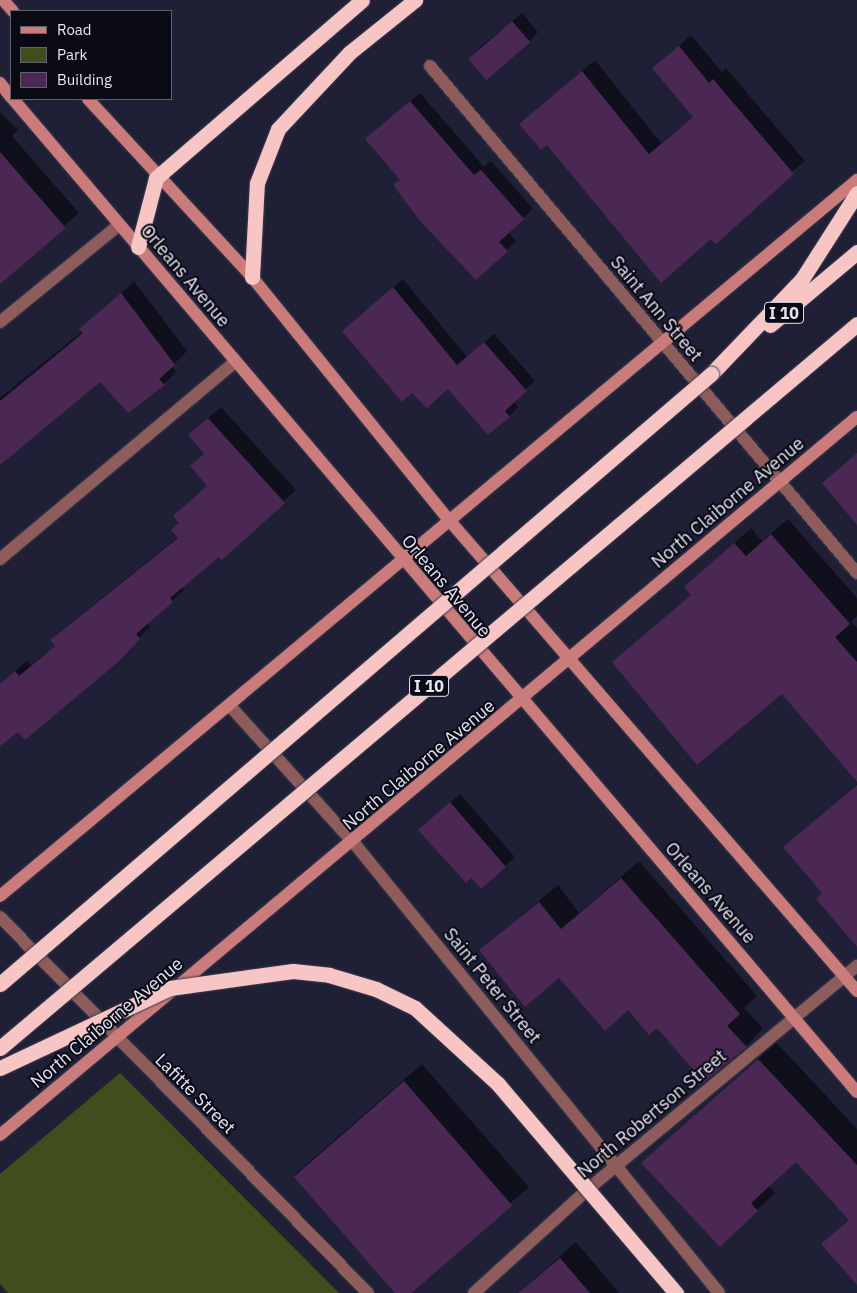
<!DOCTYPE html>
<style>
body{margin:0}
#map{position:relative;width:857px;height:1293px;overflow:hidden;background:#1f1f36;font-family:"IBM Plex Sans",sans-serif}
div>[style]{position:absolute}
.green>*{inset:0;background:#404e1d}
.shadow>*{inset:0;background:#0007;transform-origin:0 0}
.building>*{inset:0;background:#4a2853;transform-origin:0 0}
.roads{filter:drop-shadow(0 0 1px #3b3b51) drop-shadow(0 0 1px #3b3b51)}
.street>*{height:12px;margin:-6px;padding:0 6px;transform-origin:6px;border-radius:6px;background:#8d5c5b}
.secondary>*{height:12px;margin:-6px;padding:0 6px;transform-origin:6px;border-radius:6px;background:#ca7c7b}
.highway>*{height:15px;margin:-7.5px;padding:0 7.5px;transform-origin:7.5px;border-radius:7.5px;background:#f7c5c3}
.bridges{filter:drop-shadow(0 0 1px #3b3b51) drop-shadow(0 0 1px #3b3b51)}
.highway-bridge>*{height:15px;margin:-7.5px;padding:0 7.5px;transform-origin:7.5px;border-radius:7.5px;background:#f7c5c3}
span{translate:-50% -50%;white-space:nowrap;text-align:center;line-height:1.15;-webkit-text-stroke:4px #0a0a14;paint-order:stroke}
.shield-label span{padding:1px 4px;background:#0a0a14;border:1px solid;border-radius:4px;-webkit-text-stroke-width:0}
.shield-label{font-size:16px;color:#e4e5f5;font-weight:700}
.street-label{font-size:18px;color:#e4e5f5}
.legend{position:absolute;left:10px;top:10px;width:162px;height:90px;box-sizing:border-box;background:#0a0a14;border:1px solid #61626e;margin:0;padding:6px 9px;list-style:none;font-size:15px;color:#e4e5f5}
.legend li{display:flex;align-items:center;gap:10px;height:25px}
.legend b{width:25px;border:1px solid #61626e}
</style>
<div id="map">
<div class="green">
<i style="clip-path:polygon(120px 1073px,339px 1293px,8px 1293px,0 1284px,0 1174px)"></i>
</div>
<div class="shadow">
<i style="clip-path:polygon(522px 13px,538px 32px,529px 42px,478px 49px)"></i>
<i style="clip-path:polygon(691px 35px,722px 72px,726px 68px,805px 161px,711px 238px,520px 124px,595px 60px,661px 143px,694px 116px,654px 69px)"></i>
<i style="clip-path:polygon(420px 93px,484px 167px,491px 161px,533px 209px,508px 232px,516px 241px,507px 250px,395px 185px,401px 179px,376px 130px)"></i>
<i style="clip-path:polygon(0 112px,18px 130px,12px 136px,79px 213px,0 283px)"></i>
<i style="clip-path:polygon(403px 279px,467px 357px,494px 334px,535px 381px,513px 401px,518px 407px,509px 416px,343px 331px)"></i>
<i style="clip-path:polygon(134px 281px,187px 351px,172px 366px,176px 372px,164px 384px,100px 380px,0 464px,0 398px,83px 331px)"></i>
<i style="clip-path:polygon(221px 407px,296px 490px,222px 559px,219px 555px,181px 586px,184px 590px,147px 623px,150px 626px,128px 650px,0 744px,0 685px,27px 660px,31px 665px,56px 645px,52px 640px,63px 629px,178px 537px,180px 523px,174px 516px,208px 485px,201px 424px)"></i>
<i style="clip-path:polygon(788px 519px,857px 598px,857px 616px,851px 622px,857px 628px,857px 781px,782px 692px,614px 662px,692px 594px,686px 587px,751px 528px,762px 541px)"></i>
<i style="clip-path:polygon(857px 784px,857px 925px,785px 848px)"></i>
<i style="left:460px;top:794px;width:84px;height:41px;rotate:49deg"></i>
<i style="clip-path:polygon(639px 861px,757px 996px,744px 1008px,763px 1028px,746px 1046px,657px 1026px,559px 977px,480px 950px,558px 885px,579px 913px)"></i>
<i style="clip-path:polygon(776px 1042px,857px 1129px,857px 1284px,823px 1244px,850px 1219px,796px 1161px,769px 1186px,775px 1193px,720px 1245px,643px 1163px)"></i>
<i style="left:422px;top:1064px;width:163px;height:169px;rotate:49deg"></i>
<i style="clip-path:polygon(576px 1242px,619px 1293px,518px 1293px)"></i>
</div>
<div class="building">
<i style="left:512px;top:21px;width:28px;height:58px;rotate:49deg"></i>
<i style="clip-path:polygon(679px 46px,709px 83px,713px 79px,794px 174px,716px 244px,711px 239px,661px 283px,547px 145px,541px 150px,519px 124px,582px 71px,649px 154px,693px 117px,652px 68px)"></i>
<i style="clip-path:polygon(410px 101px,474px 175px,481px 170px,524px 219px,499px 242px,508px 251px,476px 280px,420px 221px,393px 185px,400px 180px,365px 139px)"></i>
<i style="clip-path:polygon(0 152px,66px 228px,0 284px)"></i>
<i style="clip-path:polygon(393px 287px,457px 365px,484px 342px,527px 391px,505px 411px,510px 417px,488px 435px,448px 389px,427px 408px,412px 393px,402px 402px,342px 331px)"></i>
<i style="clip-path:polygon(121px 293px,175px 365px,159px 379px,165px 385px,128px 413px,100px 382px,0 465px,0 401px,83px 333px,79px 329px)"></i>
<i style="clip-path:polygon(208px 418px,285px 503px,222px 560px,219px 557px,170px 598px,173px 602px,136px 634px,140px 639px,117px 663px,25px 740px,18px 732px,0 746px,0 684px,15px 671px,19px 676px,55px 646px,50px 640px,178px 538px,171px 530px,179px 523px,173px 516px,207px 486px,190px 466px,204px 454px,188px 435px)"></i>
<i style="clip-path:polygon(857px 453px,857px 525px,822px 483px)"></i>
<i style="clip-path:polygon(771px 534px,850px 624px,835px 637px,857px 662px,857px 782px,782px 694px,697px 765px,612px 662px,691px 595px,684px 587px,734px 543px,746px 556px)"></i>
<i style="clip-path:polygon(857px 785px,857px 947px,816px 899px,822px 893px,783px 847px)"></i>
<i style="clip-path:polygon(450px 802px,506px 867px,481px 889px,471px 878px,466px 883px,418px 830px)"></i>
<i style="clip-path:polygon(621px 878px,740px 1014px,727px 1026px,747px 1047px,704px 1082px,657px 1028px,649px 1035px,628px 1010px,605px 1031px,559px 978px,525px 1007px,479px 950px,539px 902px,561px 929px)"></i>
<i style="clip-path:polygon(758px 1059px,857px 1165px,857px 1285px,821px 1244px,849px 1220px,796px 1162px,751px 1203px,758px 1211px,720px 1247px,641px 1163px)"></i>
<i style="left:404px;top:1081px;width:165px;height:146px;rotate:49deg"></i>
<i style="clip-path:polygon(560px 1258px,590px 1293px,518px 1293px)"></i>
</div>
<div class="roads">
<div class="street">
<i style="left:430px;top:66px;width:663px;rotate:49.9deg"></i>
<i style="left:0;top:322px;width:154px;rotate:-39.2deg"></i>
<i style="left:0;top:559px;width:307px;rotate:-40deg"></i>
<i style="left:230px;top:706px;width:185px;rotate:47.9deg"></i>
<i style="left:354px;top:843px;width:579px;rotate:50.95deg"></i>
<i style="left:0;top:917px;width:526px;rotate:45.62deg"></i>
<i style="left:474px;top:1293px;width:153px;rotate:-42.3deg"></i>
<i style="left:587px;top:1190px;width:351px;rotate:-39.7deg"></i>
</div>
<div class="secondary">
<i style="left:3px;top:0;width:15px;rotate:48deg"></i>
<i style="left:0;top:83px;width:18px;rotate:52deg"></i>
<i style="left:13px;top:99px;width:1303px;rotate:49.64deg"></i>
<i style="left:88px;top:99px;width:242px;rotate:47.3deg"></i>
<i style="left:252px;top:277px;width:313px;rotate:51deg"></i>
<i style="left:449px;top:520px;width:623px;rotate:49.1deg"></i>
<i style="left:0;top:896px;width:1117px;rotate:-39.88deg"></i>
<i style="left:0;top:1135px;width:1118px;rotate:-39.96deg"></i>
</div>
<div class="highway">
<i style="left:138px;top:247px;width:71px;rotate:-75.4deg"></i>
<i style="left:156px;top:178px;width:272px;rotate:-40.8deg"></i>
<i style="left:252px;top:277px;width:94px;rotate:-87deg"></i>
<i style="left:257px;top:183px;width:58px;rotate:-68.7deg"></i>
<i style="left:278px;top:129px;width:104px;rotate:-46.9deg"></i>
<i style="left:349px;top:53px;width:85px;rotate:-38.8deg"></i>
<i style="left:770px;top:325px;width:114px;rotate:-40deg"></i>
<i style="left:711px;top:374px;width:132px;rotate:-46.2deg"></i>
<i style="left:802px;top:279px;width:102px;rotate:-57.4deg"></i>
</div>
</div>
<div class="bridges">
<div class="highway-bridge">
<i style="left:0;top:984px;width:937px;rotate:-40.63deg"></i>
<i style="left:0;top:1048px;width:1122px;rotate:-40.19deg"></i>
<i style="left:0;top:1068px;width:188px;rotate:-25.2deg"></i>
<i style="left:170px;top:988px;width:124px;rotate:-7.9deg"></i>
<i style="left:293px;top:971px;width:36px;rotate:6deg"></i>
<i style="left:329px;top:975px;width:49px;rotate:16.6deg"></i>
<i style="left:376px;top:989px;width:43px;rotate:26deg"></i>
<i style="left:415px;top:1008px;width:113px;rotate:42.5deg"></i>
<i style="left:498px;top:1084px;width:275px;rotate:49.6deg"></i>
</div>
</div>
<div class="shield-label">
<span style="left:784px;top:313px">I 10</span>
<span style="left:429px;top:686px">I 10</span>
</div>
<div class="street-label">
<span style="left:185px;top:276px;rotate:50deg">Orleans Avenue</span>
<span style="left:656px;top:309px;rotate:50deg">Saint Ann Street</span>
<span style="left:728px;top:503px;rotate:-40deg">North Claiborne Avenue</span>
<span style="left:446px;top:586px;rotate:50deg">Orleans Avenue</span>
<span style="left:419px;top:765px;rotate:-40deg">North Claiborne Avenue</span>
<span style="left:710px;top:893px;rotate:49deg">Orleans Avenue</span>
<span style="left:492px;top:986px;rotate:51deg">Saint Peter Street</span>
<span style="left:107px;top:1023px;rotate:-40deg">North Claiborne Avenue</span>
<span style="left:195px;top:1094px;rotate:45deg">Lafitte Street</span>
<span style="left:652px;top:1114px;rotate:-40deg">North Robertson Street</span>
</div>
<ul class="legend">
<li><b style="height:6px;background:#ca7c7b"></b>Road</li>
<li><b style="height:14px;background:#404e1d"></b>Park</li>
<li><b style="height:14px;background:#4a2853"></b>Building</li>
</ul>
</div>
